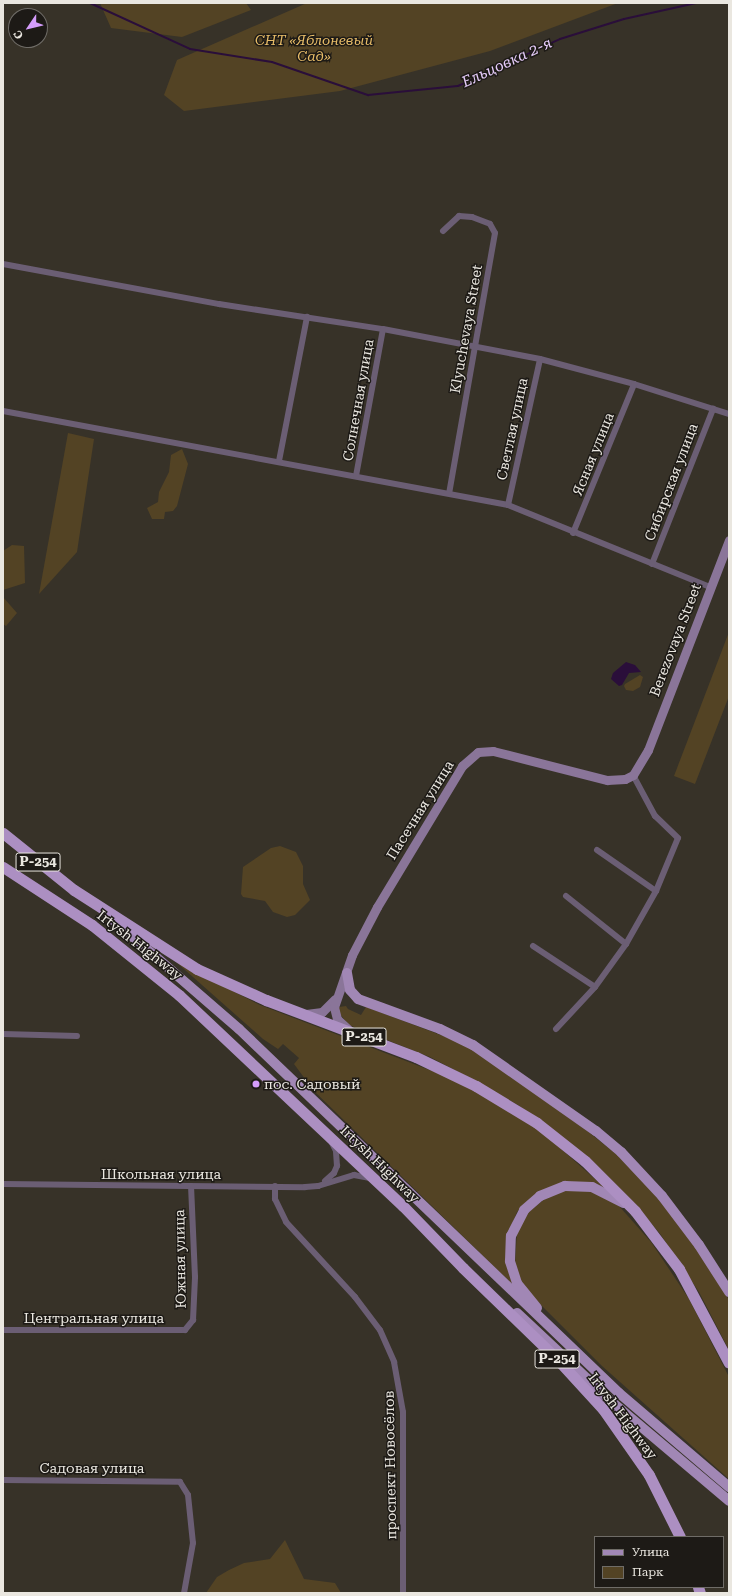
<!DOCTYPE html>
<meta charset="utf-8">
<style>
body{margin:0}
#map{position:relative;width:732px;height:1596px;overflow:hidden;background:#373228;font-family:"Roboto Serif",serif}
div>[style]{position:absolute}
.green>*{inset:0;background:#534324}
.water>*{inset:0;background:#2a0e3a}
.stream>*{height:2px;margin:-1px;padding:0 1px;transform-origin:1px;border-radius:1px;background:#2a0e3a}
.minor>*{height:6px;margin:-3px;padding:0 3px;transform-origin:3px;border-radius:3px;background:#6b5e74}
.secondary>*{height:9px;margin:-4.5px;padding:0 4.5px;transform-origin:4.5px;border-radius:4.5px;background:#8a7599}
.primary>*{height:10px;margin:-5px;padding:0 5px;transform-origin:5px;border-radius:5px;background:#a187b5}
.trunk>*{height:11px;margin:-5.5px;padding:0 5.5px;transform-origin:5.5px;border-radius:5.5px;background:#ac8fc2}
.dots>*{width:11px;height:11px;translate:-50% -50%;box-sizing:border-box;border:2px solid #1d1a16;border-radius:50%}
span{translate:-50% -50%;white-space:nowrap;text-align:center;line-height:1.15;-webkit-text-stroke:3px #1d1a16;paint-order:stroke}
.shield-label span{padding:1px 3px;background:#1d1a16;border:1px solid;border-radius:3px;-webkit-text-stroke-width:0}
.shield-label{font-size:13px;color:#eae7e0;font-weight:700}
.park-label{font-size:14px;color:#e7bc68;font-style:italic}
.street-label{font-size:14px;color:#eae7e0}
.poi-label{font-size:14px;color:#eae7e0}
.left{translate:0 -50%;text-align:left}
.water-label{font-size:15px;color:#e5cbf9;font-style:italic}
.frame{position:absolute;inset:0;border:4px solid #eae7e0;pointer-events:none}
.legend{position:absolute;left:594px;top:1536px;width:130px;height:52px;box-sizing:border-box;background:#1d1a16;border:1px solid #6f6c67;margin:0;padding:5px 7px;list-style:none;font-size:12px;color:#eae7e0}
.legend li{display:flex;align-items:center;gap:8px;height:20px}
.legend b{width:20px;border:1px solid #6f6c67}
.north{position:absolute;left:8px;top:8px;width:40px;height:40px;box-sizing:border-box;background:#1d1a16;border:1px solid #6f6c67;border-radius:50%;rotate:235deg;font-size:11px;font-weight:700;line-height:16px;text-align:center;color:#eae7e0}
.north::after{content:'';display:block;margin:auto;width:14px;height:18px;background:#d49cfb;clip-path:polygon(50% 0,100% 100%,50% 72%,0 100%)}
</style>
<div id="map">
<div class="green">
<i style="clip-path:polygon(100px 3px,246px 3px,251px 10px,182px 37px,111px 28px)"></i>
<i style="clip-path:polygon(307px 3px,618px 3px,490px 51px,340px 91px,184px 111px,164px 95px,177px 60px)"></i>
<i style="clip-path:polygon(68px 433px,94px 439px,77px 552px,39px 594px)"></i>
<i style="clip-path:polygon(182px 449px,188px 464px,177px 506px,173px 511px,165px 512px,164px 519px,152px 519px,147px 508px,158px 502px,159px 492px,169px 472px,171px 455px)"></i>
<i style="clip-path:polygon(12px 545px,24px 546px,25px 583px,3px 590px,3px 551px)"></i>
<i style="clip-path:polygon(3px 597px,17px 613px,6px 626px,3px 624px)"></i>
<i style="clip-path:polygon(729px 632px,729px 696px,695px 784px,674px 776px)"></i>
<i style="clip-path:polygon(640px 675px,643px 677px,640px 687px,633px 691px,626px 690px,624px 686px,625px 684px)"></i>
<i style="clip-path:polygon(280px 846px,296px 852px,303px 866px,303px 884px,310px 900px,295px 915px,287px 917px,273px 912px,265px 901px,243px 897px,241px 894px,243px 867px,271px 848px)"></i>
<i style="clip-path:polygon(176px 962px,260px 1005px,453px 1079px,491px 1100px,541px 1131px,605px 1188px,583px 1182px,526px 1202px,517px 1212px,507px 1236px,507px 1268px,515px 1287px,314px 1091px,294px 1064px,299px 1058px,283px 1044px,278px 1049px,263px 1039px)"></i>
<i style="clip-path:polygon(346px 1006px,348px 1009px,361px 1015px,366px 1007px,454px 1040px,474px 1050px,586px 1130px,616px 1154px,642px 1180px,677px 1221px,720px 1284px,729px 1300px,729px 1350px,699px 1292px,661px 1235px,637px 1206px,560px 1135px,518px 1105px,455px 1070px,430px 1057px,349px 1025px,339px 1013px,339px 1007px)"></i>
<i style="clip-path:polygon(574px 1189px,597px 1193px,619px 1206px,651px 1242px,689px 1299px,729px 1377px,729px 1479px,602px 1366px,525px 1289px,515px 1266px,517px 1231px,526px 1214px,551px 1194px)"></i>
<i style="clip-path:polygon(285px 1540px,304px 1579px,335px 1583px,341px 1593px,206px 1593px,217px 1577px,229px 1570px,244px 1563px,270px 1559px)"></i>
</div>
<div class="water">
<i style="clip-path:polygon(626px 662px,635px 665px,641px 672px,629px 673px,622px 685px,619px 686px,611px 679px,613px 673px)"></i>
</div>
<div class="stream">
<i style="left:22px;top:3px;width:16px"></i>
<i style="left:90px;top:3px;width:110px;rotate:24.7deg"></i>
<i style="left:190px;top:49px;width:83px;rotate:9deg"></i>
<i style="left:272px;top:62px;width:102px;rotate:19deg"></i>
<i style="left:368px;top:95px;width:90px;rotate:-5.7deg"></i>
<i style="left:458px;top:86px;width:112px;rotate:-24.7deg"></i>
<i style="left:560px;top:39px;width:67px;rotate:-17.4deg"></i>
<i style="left:624px;top:19px;width:74px;rotate:-12.5deg"></i>
</div>
<div class="minor">
<i style="left:443px;top:231px;width:22px;rotate:-43deg"></i>
<i style="left:459px;top:216px;width:13px;rotate:4deg"></i>
<i style="left:472px;top:217px;width:19px;rotate:21deg"></i>
<i style="left:490px;top:224px;width:10px;rotate:61deg"></i>
<i style="left:495px;top:233px;width:264px;rotate:100deg"></i>
<i style="left:3px;top:264px;width:220px;rotate:10.5deg"></i>
<i style="left:219px;top:304px;width:166px;rotate:8.7deg"></i>
<i style="left:383px;top:329px;width:160px;rotate:10.8deg"></i>
<i style="left:540px;top:359px;width:97px;rotate:14.9deg"></i>
<i style="left:634px;top:384px;width:100px;rotate:17.5deg"></i>
<i style="left:3px;top:411px;width:514px;rotate:10.54deg"></i>
<i style="left:508px;top:505px;width:218px;rotate:22.1deg"></i>
<i style="left:279px;top:461px;width:147px;rotate:-79deg"></i>
<i style="left:356px;top:476px;width:149px;rotate:-79.6deg"></i>
<i style="left:508px;top:505px;width:149px;rotate:-77.6deg"></i>
<i style="left:573px;top:533px;width:161px;rotate:-67.7deg"></i>
<i style="left:652px;top:564px;width:167px;rotate:-68.5deg"></i>
<i style="left:597px;top:850px;width:72px;rotate:34.8deg"></i>
<i style="left:566px;top:896px;width:77px;rotate:38.7deg"></i>
<i style="left:533px;top:946px;width:74px;rotate:33.5deg"></i>
<i style="left:556px;top:1029px;width:57px;rotate:-47.1deg"></i>
<i style="left:595px;top:987px;width:53px;rotate:-54.2deg"></i>
<i style="left:626px;top:944px;width:61px;rotate:-60.5deg"></i>
<i style="left:656px;top:891px;width:57px;rotate:-67.5deg"></i>
<i style="left:678px;top:838px;width:32px;rotate:-136deg"></i>
<i style="left:655px;top:816px;width:47px;rotate:-118.2deg"></i>
<i style="left:3px;top:1034px;width:74px;rotate:1.5deg"></i>
<i style="left:325px;top:1181px;width:12px;rotate:-42deg"></i>
<i style="left:334px;top:1173px;width:8px;rotate:-67deg"></i>
<i style="left:337px;top:1166px;width:15px;rotate:-94deg"></i>
<i style="left:336px;top:1151px;width:9px;rotate:-117deg"></i>
<i style="left:3px;top:1184px;width:302px;rotate:0.6deg"></i>
<i style="left:305px;top:1187px;width:13px;rotate:-4deg"></i>
<i style="left:318px;top:1186px;width:38px;rotate:-17deg"></i>
<i style="left:354px;top:1175px;width:15px;rotate:11deg"></i>
<i style="left:275px;top:1186px;width:13px;rotate:90deg"></i>
<i style="left:275px;top:1199px;width:25px;rotate:64deg"></i>
<i style="left:286px;top:1222px;width:102px;rotate:47.4deg"></i>
<i style="left:355px;top:1297px;width:41px;rotate:52.9deg"></i>
<i style="left:380px;top:1330px;width:35px;rotate:66deg"></i>
<i style="left:394px;top:1362px;width:51px;rotate:79.8deg"></i>
<i style="left:403px;top:1412px;width:181px;rotate:90deg"></i>
<i style="left:3px;top:1330px;width:182px"></i>
<i style="left:185px;top:1330px;width:13px;rotate:-51deg"></i>
<i style="left:193px;top:1320px;width:43px;rotate:-87.3deg"></i>
<i style="left:195px;top:1277px;width:91px;rotate:-92.5deg"></i>
<i style="left:3px;top:1480px;width:177px;rotate:0.6deg"></i>
<i style="left:180px;top:1482px;width:15px;rotate:58deg"></i>
<i style="left:188px;top:1495px;width:48px;rotate:84.1deg"></i>
<i style="left:193px;top:1543px;width:51px;rotate:100.2deg"></i>
</div>
<div class="secondary">
<i style="left:306px;top:1014px;width:16px;rotate:-7deg"></i>
<i style="left:322px;top:1012px;width:18px;rotate:-45deg"></i>
<i style="left:348px;top:1029px;width:15px;rotate:-138deg"></i>
<i style="left:337px;top:1019px;width:12px;rotate:-104deg"></i>
<i style="left:334px;top:1007px;width:55px;rotate:-70.9deg"></i>
<i style="left:352px;top:955px;width:54px;rotate:-62.5deg"></i>
<i style="left:377px;top:907px;width:165px;rotate:-58.9deg"></i>
<i style="left:462px;top:766px;width:21px;rotate:-41deg"></i>
<i style="left:478px;top:752px;width:15px;rotate:-4deg"></i>
<i style="left:493px;top:751px;width:118px;rotate:14.3deg"></i>
<i style="left:607px;top:780px;width:18px;rotate:-3deg"></i>
<i style="left:625px;top:779px;width:9px;rotate:-27deg"></i>
<i style="left:633px;top:775px;width:29px;rotate:-59deg"></i>
<i style="left:648px;top:750px;width:225px;rotate:-68.9deg"></i>
</div>
<div class="primary">
<i style="left:112px;top:919px;width:168px;rotate:40.9deg"></i>
<i style="left:239px;top:1029px;width:526px;rotate:43.77deg"></i>
<i style="left:619px;top:1393px;width:145px;rotate:40.5deg"></i>
<i style="left:347px;top:973px;width:17px;rotate:80deg"></i>
<i style="left:350px;top:990px;width:12px;rotate:48deg"></i>
<i style="left:358px;top:999px;width:87px;rotate:20.1deg"></i>
<i style="left:440px;top:1029px;width:37px;rotate:26deg"></i>
<i style="left:473px;top:1045px;width:150px;rotate:35deg"></i>
<i style="left:596px;top:1131px;width:33px;rotate:40deg"></i>
<i style="left:621px;top:1152px;width:60px;rotate:47deg"></i>
<i style="left:662px;top:1196px;width:61px;rotate:52.9deg"></i>
<i style="left:699px;top:1245px;width:56px;rotate:57.4deg"></i>
<i style="left:537px;top:1308px;width:32px;rotate:-129deg"></i>
<i style="left:517px;top:1283px;width:23px;rotate:-108deg"></i>
<i style="left:510px;top:1261px;width:25px;rotate:-88deg"></i>
<i style="left:511px;top:1236px;width:29px;rotate:-63deg"></i>
<i style="left:524px;top:1210px;width:21px;rotate:-41deg"></i>
<i style="left:540px;top:1196px;width:27px;rotate:-22deg"></i>
<i style="left:565px;top:1186px;width:27px;rotate:2deg"></i>
<i style="left:592px;top:1187px;width:35px;rotate:27deg"></i>
<i style="left:517px;top:1313px;width:130px;rotate:43.1deg"></i>
<i style="left:612px;top:1402px;width:153px;rotate:40.2deg"></i>
</div>
<div class="trunk">
<i style="left:3px;top:833px;width:91px;rotate:38.8deg"></i>
<i style="left:74px;top:890px;width:146px;rotate:32.7deg"></i>
<i style="left:197px;top:969px;width:76px;rotate:24.2deg"></i>
<i style="left:266px;top:1000px;width:160px;rotate:20.8deg"></i>
<i style="left:416px;top:1057px;width:67px;rotate:25.8deg"></i>
<i style="left:476px;top:1086px;width:71px;rotate:31.2deg"></i>
<i style="left:537px;top:1123px;width:61px;rotate:38.4deg"></i>
<i style="left:585px;top:1161px;width:71px;rotate:45deg"></i>
<i style="left:635px;top:1211px;width:73px;rotate:52.8deg"></i>
<i style="left:679px;top:1269px;width:106px;rotate:62deg"></i>
<i style="left:3px;top:867px;width:106px;rotate:33.1deg"></i>
<i style="left:92px;top:925px;width:112px;rotate:38.8deg"></i>
<i style="left:179px;top:995px;width:308px;rotate:43.3deg"></i>
<i style="left:403px;top:1206px;width:86px;rotate:45.9deg"></i>
<i style="left:463px;top:1268px;width:134px;rotate:44.1deg"></i>
<i style="left:559px;top:1361px;width:65px;rotate:47.5deg"></i>
<i style="left:603px;top:1409px;width:80px;rotate:55.1deg"></i>
<i style="left:649px;top:1475px;width:69px;rotate:63.4deg"></i>
<i style="left:698px;top:1587px;width:6px;rotate:72deg"></i>
</div>
<div class="dots">
<i style="left:256px;top:1084px;background:#d49cfb"></i>
</div>
<div class="shield-label">
<span style="left:38px;top:862px">Р-254</span>
<span style="left:364px;top:1037px">Р-254</span>
<span style="left:557px;top:1359px">Р-254</span>
</div>
<div class="park-label">
<span style="left:314px;top:48px">СНТ «Яблоневый<br>Сад»</span>
</div>
<div class="street-label">
<span style="left:466px;top:329px;rotate:-80deg">Klyuchevaya Street</span>
<span style="left:358px;top:400px;rotate:-80deg">Солнечная улица</span>
<span style="left:512px;top:429px;rotate:-78deg">Светлая улица</span>
<span style="left:593px;top:454px;rotate:-68deg">Ясная улица</span>
<span style="left:671px;top:482px;rotate:-69deg">Сибирская улица</span>
<span style="left:675px;top:640px;rotate:-69deg">Berezovaya Street</span>
<span style="left:420px;top:810px;rotate:-58deg">Пасечная улица</span>
<span style="left:140px;top:945px;rotate:38deg">Irtysh Highway</span>
<span style="left:380px;top:1164px;rotate:44deg">Irtysh Highway</span>
<span style="left:161px;top:1174px">Школьная улица</span>
<span style="left:180px;top:1259px;rotate:-91deg">Южная улица</span>
<span style="left:94px;top:1318px">Центральная улица</span>
<span style="left:623px;top:1416px;rotate:53deg">Irtysh Highway</span>
<span style="left:390px;top:1465px;rotate:-91deg">проспект Новосёлов</span>
<span style="left:92px;top:1468px">Садовая улица</span>
</div>
<div class="poi-label">
<span class="left" style="left:264px;top:1084px">пос. Садовый</span>
</div>
<div class="water-label">
<span style="left:507px;top:63px;rotate:-25deg">Ельцовка 2-я</span>
</div>
<div class="frame"></div>
<ul class="legend">
<li><b style="height:5px;background:#a187b5"></b>Улица</li>
<li><b style="height:11px;background:#534324"></b>Парк</li>
</ul>
<div class="north">С</div>
</div>
